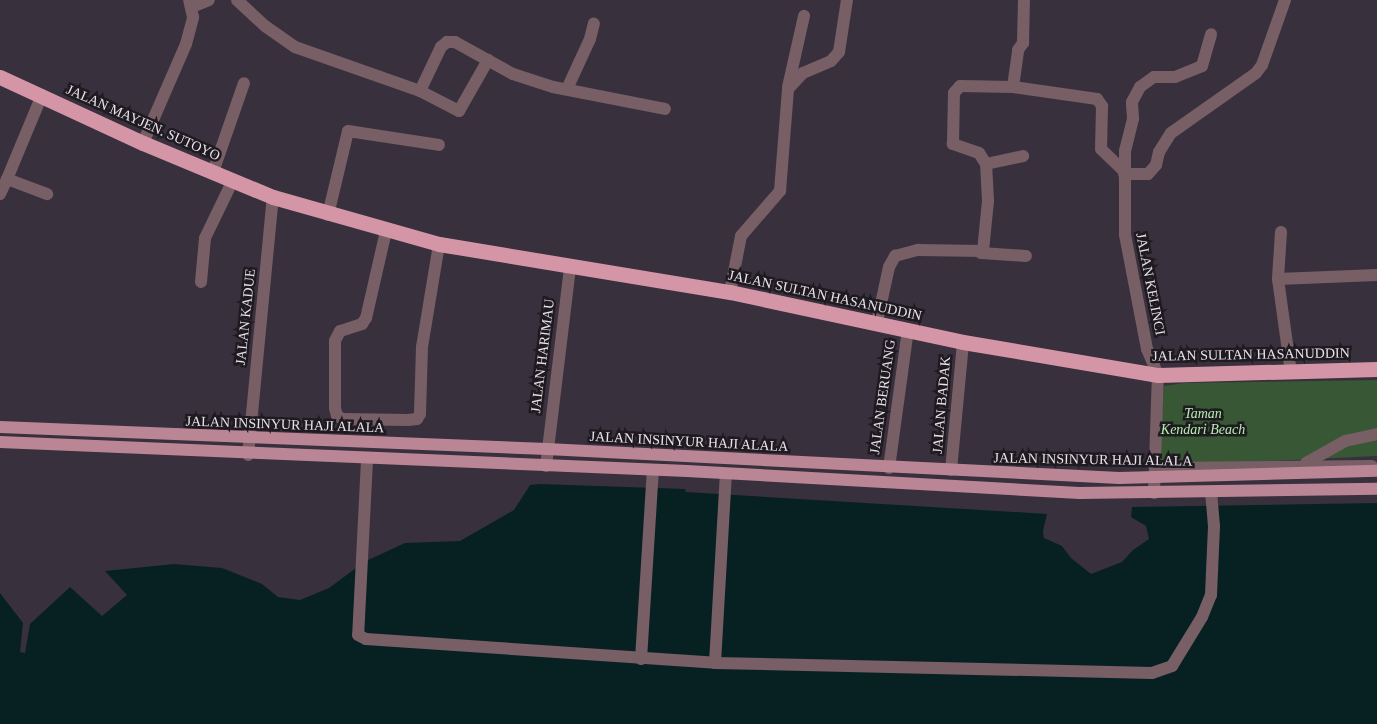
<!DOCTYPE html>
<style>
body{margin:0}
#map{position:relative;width:1377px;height:724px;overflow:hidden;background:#39303d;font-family:"Times New Roman",serif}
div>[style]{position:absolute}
.green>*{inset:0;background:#385835}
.water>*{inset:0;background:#072122}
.minor>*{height:12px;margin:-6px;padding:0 6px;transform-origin:6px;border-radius:6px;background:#785e65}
.major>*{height:12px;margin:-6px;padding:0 6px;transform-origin:6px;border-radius:6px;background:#ba8695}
.highway>*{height:15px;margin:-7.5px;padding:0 7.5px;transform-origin:7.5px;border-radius:7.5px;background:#d495a7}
span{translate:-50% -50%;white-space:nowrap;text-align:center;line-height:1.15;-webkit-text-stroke:5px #1e1a20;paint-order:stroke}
.street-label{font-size:14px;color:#e9e3ec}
.park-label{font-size:14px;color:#b2efad;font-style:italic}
</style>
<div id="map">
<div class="green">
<i style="clip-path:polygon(1377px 380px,1377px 456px,1158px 466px,1164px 386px,1184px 383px)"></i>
</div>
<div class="water">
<i style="clip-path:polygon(540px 484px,685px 489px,686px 492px,1047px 514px,1043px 531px,1044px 538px,1062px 546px,1071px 558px,1091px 574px,1122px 562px,1133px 550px,1149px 539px,1146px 526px,1131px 517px,1132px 507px,1377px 503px,1377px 724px,0 724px,0 593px,23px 623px,20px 652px,25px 653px,30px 624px,70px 587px,102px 616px,127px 595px,105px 571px,174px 564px,222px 568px,262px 584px,278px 597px,300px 600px,329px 588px,364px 562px,405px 543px,460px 541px,514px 510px,530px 485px)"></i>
</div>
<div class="minor">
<i style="left:237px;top:0;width:38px;rotate:43deg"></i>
<i style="left:265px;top:26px;width:37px;rotate:35deg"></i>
<i style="left:295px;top:47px;width:133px;rotate:19.4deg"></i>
<i style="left:420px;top:91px;width:44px;rotate:27.1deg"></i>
<i style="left:459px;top:111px;width:59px;rotate:-60.4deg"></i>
<i style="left:192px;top:7px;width:18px;rotate:-22deg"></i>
<i style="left:788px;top:87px;width:73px;rotate:-77.3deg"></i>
<i style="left:1013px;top:87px;width:37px;rotate:-82deg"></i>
<i style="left:1018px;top:50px;width:9px;rotate:-54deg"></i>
<i style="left:1023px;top:43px;width:43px;rotate:-88.7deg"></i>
<i style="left:567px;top:89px;width:55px;rotate:-65.3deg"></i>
<i style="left:590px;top:39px;width:16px;rotate:-76deg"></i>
<i style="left:420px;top:91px;width:49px;rotate:-64.5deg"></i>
<i style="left:441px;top:47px;width:8px;rotate:-40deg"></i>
<i style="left:447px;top:42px;width:8px"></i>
<i style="left:455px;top:42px;width:66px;rotate:28.9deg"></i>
<i style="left:513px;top:74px;width:42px;rotate:18deg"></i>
<i style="left:553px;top:87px;width:114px;rotate:11.1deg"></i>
<i style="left:42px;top:95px;width:91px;rotate:112.6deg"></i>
<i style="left:7px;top:179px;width:43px;rotate:20.6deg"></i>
<i style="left:143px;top:143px;width:108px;rotate:-66.5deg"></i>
<i style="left:186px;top:44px;width:28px;rotate:-75deg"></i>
<i style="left:193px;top:17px;width:17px;rotate:-103deg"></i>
<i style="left:986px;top:164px;width:38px;rotate:-12deg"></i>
<i style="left:213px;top:172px;width:94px;rotate:-70.8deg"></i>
<i style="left:1124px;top:174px;width:24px"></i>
<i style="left:1148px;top:174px;width:12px;rotate:-48deg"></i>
<i style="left:1156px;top:165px;width:13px;rotate:-77deg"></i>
<i style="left:1159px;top:152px;width:22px;rotate:-58deg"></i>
<i style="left:1171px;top:133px;width:104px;rotate:-35.2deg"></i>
<i style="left:1256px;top:73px;width:10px;rotate:-53deg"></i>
<i style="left:1262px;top:65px;width:69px;rotate:-70.5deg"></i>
<i style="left:0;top:194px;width:17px;rotate:-65deg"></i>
<i style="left:328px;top:215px;width:86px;rotate:-76.6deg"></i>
<i style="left:348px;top:131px;width:92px;rotate:8.7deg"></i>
<i style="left:386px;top:231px;width:89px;rotate:102.9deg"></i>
<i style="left:366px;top:318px;width:7px;rotate:124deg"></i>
<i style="left:362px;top:324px;width:23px;rotate:162deg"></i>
<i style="left:340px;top:331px;width:11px;rotate:117deg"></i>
<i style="left:335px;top:341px;width:67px;rotate:90deg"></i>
<i style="left:335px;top:408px;width:8px;rotate:76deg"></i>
<i style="left:337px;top:416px;width:7px;rotate:27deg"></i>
<i style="left:343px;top:419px;width:65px;rotate:0.9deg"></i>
<i style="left:408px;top:420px;width:9px;rotate:-6deg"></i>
<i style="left:417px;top:419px;width:6px;rotate:-59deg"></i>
<i style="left:420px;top:414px;width:67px;rotate:-88.3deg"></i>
<i style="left:422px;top:347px;width:104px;rotate:-80.6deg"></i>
<i style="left:1281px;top:232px;width:47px;rotate:93.7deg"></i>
<i style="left:1278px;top:279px;width:95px;rotate:82.1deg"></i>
<i style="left:981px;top:253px;width:45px;rotate:3.8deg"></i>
<i style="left:1278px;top:279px;width:99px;rotate:-2.3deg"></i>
<i style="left:201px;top:282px;width:44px;rotate:-84.8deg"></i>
<i style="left:205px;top:238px;width:64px;rotate:-64.2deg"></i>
<i style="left:730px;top:292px;width:57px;rotate:-78.9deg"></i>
<i style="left:741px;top:236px;width:60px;rotate:-49.1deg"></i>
<i style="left:780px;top:191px;width:102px;rotate:-85.5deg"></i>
<i style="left:788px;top:89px;width:22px;rotate:-47deg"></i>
<i style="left:803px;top:73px;width:30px;rotate:-23deg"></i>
<i style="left:831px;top:61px;width:12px;rotate:-48deg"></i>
<i style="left:839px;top:52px;width:53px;rotate:-81.3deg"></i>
<i style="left:877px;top:322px;width:56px;rotate:-77.7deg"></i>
<i style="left:889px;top:267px;width:13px;rotate:-61deg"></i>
<i style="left:895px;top:256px;width:24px;rotate:-15deg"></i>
<i style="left:918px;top:250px;width:65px;rotate:0.9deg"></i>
<i style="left:983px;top:251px;width:50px;rotate:-84.3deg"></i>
<i style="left:988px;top:201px;width:37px;rotate:-93deg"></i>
<i style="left:986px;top:164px;width:13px;rotate:-122deg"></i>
<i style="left:979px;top:153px;width:28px;rotate:-161deg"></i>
<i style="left:953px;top:144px;width:51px;rotate:-88.9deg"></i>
<i style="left:954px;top:93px;width:9px;rotate:-49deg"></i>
<i style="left:960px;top:86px;width:53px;rotate:1.1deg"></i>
<i style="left:1013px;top:87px;width:85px;rotate:8.1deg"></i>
<i style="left:1097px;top:99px;width:9px;rotate:54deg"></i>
<i style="left:1102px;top:106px;width:43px;rotate:91.3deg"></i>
<i style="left:1101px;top:149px;width:32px;rotate:44deg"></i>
<i style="left:248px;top:455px;width:259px;rotate:-84.5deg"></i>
<i style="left:367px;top:460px;width:175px;rotate:92.9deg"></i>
<i style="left:358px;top:635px;width:9px;rotate:27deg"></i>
<i style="left:366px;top:639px;width:350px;rotate:3.9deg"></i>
<i style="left:715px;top:663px;width:437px;rotate:1.3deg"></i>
<i style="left:1152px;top:673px;width:21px;rotate:-19deg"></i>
<i style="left:1172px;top:666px;width:57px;rotate:-58.5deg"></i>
<i style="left:1202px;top:617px;width:24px;rotate:-68deg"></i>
<i style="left:1211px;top:595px;width:69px;rotate:-87.5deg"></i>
<i style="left:1214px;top:526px;width:34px;rotate:-95deg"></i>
<i style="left:1306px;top:463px;width:45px;rotate:-29.4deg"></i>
<i style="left:1345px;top:441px;width:33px;rotate:-12deg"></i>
<i style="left:546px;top:466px;width:200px;rotate:-83.1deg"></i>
<i style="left:889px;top:468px;width:139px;rotate:-82.2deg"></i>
<i style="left:1155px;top:468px;width:217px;rotate:-0.5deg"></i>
<i style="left:951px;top:470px;width:129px;rotate:-84.6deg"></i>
<i style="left:1154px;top:493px;width:118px;rotate:-88.1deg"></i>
<i style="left:1158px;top:375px;width:28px;rotate:-113deg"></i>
<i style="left:1147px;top:349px;width:116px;rotate:-100.9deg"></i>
<i style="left:1125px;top:235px;width:84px;rotate:-90deg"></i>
<i style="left:1125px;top:151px;width:34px;rotate:-76deg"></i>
<i style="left:1133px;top:118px;width:16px;rotate:-94deg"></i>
<i style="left:1132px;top:102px;width:17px;rotate:-62deg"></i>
<i style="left:1140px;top:87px;width:17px;rotate:-36deg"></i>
<i style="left:1154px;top:77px;width:21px"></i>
<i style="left:1175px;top:77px;width:29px;rotate:-22deg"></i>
<i style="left:1202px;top:66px;width:33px;rotate:-74deg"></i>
<i style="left:641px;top:659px;width:189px;rotate:-86.4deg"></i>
<i style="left:715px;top:663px;width:189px;rotate:-86.7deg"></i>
</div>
<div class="major">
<i style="left:0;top:427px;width:547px;rotate:2.3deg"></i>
<i style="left:547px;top:449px;width:573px;rotate:2.9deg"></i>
<i style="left:1119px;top:478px;width:258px;rotate:-1.6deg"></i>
<i style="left:0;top:442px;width:688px;rotate:2.42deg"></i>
<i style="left:687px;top:471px;width:393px;rotate:3.2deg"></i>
<i style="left:1079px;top:493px;width:298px;rotate:-0.8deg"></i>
</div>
<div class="highway">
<i style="left:0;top:77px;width:157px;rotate:24.8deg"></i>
<i style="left:143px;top:143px;width:141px;rotate:22.6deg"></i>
<i style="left:273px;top:197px;width:173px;rotate:15.8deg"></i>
<i style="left:439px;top:244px;width:295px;rotate:9.4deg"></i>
<i style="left:730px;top:292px;width:238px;rotate:12.1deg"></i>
<i style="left:963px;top:342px;width:198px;rotate:9.6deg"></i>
<i style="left:1158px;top:375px;width:219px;rotate:-1.6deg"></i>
</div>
<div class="street-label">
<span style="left:143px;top:123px;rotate:24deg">JALAN MAYJEN. SUTOYO</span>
<span style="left:1150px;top:284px;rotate:79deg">JALAN KELINCI</span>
<span style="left:825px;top:296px;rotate:12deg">JALAN SULTAN HASANUDDIN</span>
<span style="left:246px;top:317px;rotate:-84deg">JALAN KADUE</span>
<span style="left:1251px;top:355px;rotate:-1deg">JALAN SULTAN HASANUDDIN</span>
<span style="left:543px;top:356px;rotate:-83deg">JALAN HARIMAU</span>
<span style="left:883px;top:397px;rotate:-82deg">JALAN BERUANG</span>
<span style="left:942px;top:405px;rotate:-85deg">JALAN BADAK</span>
<span style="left:285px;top:425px;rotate:2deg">JALAN INSINYUR HAJI ALALA</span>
<span style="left:689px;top:442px;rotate:3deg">JALAN INSINYUR HAJI ALALA</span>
<span style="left:1093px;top:460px;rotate:1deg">JALAN INSINYUR HAJI ALALA</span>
</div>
<div class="park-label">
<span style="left:1203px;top:422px">Taman<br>Kendari Beach</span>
</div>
</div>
